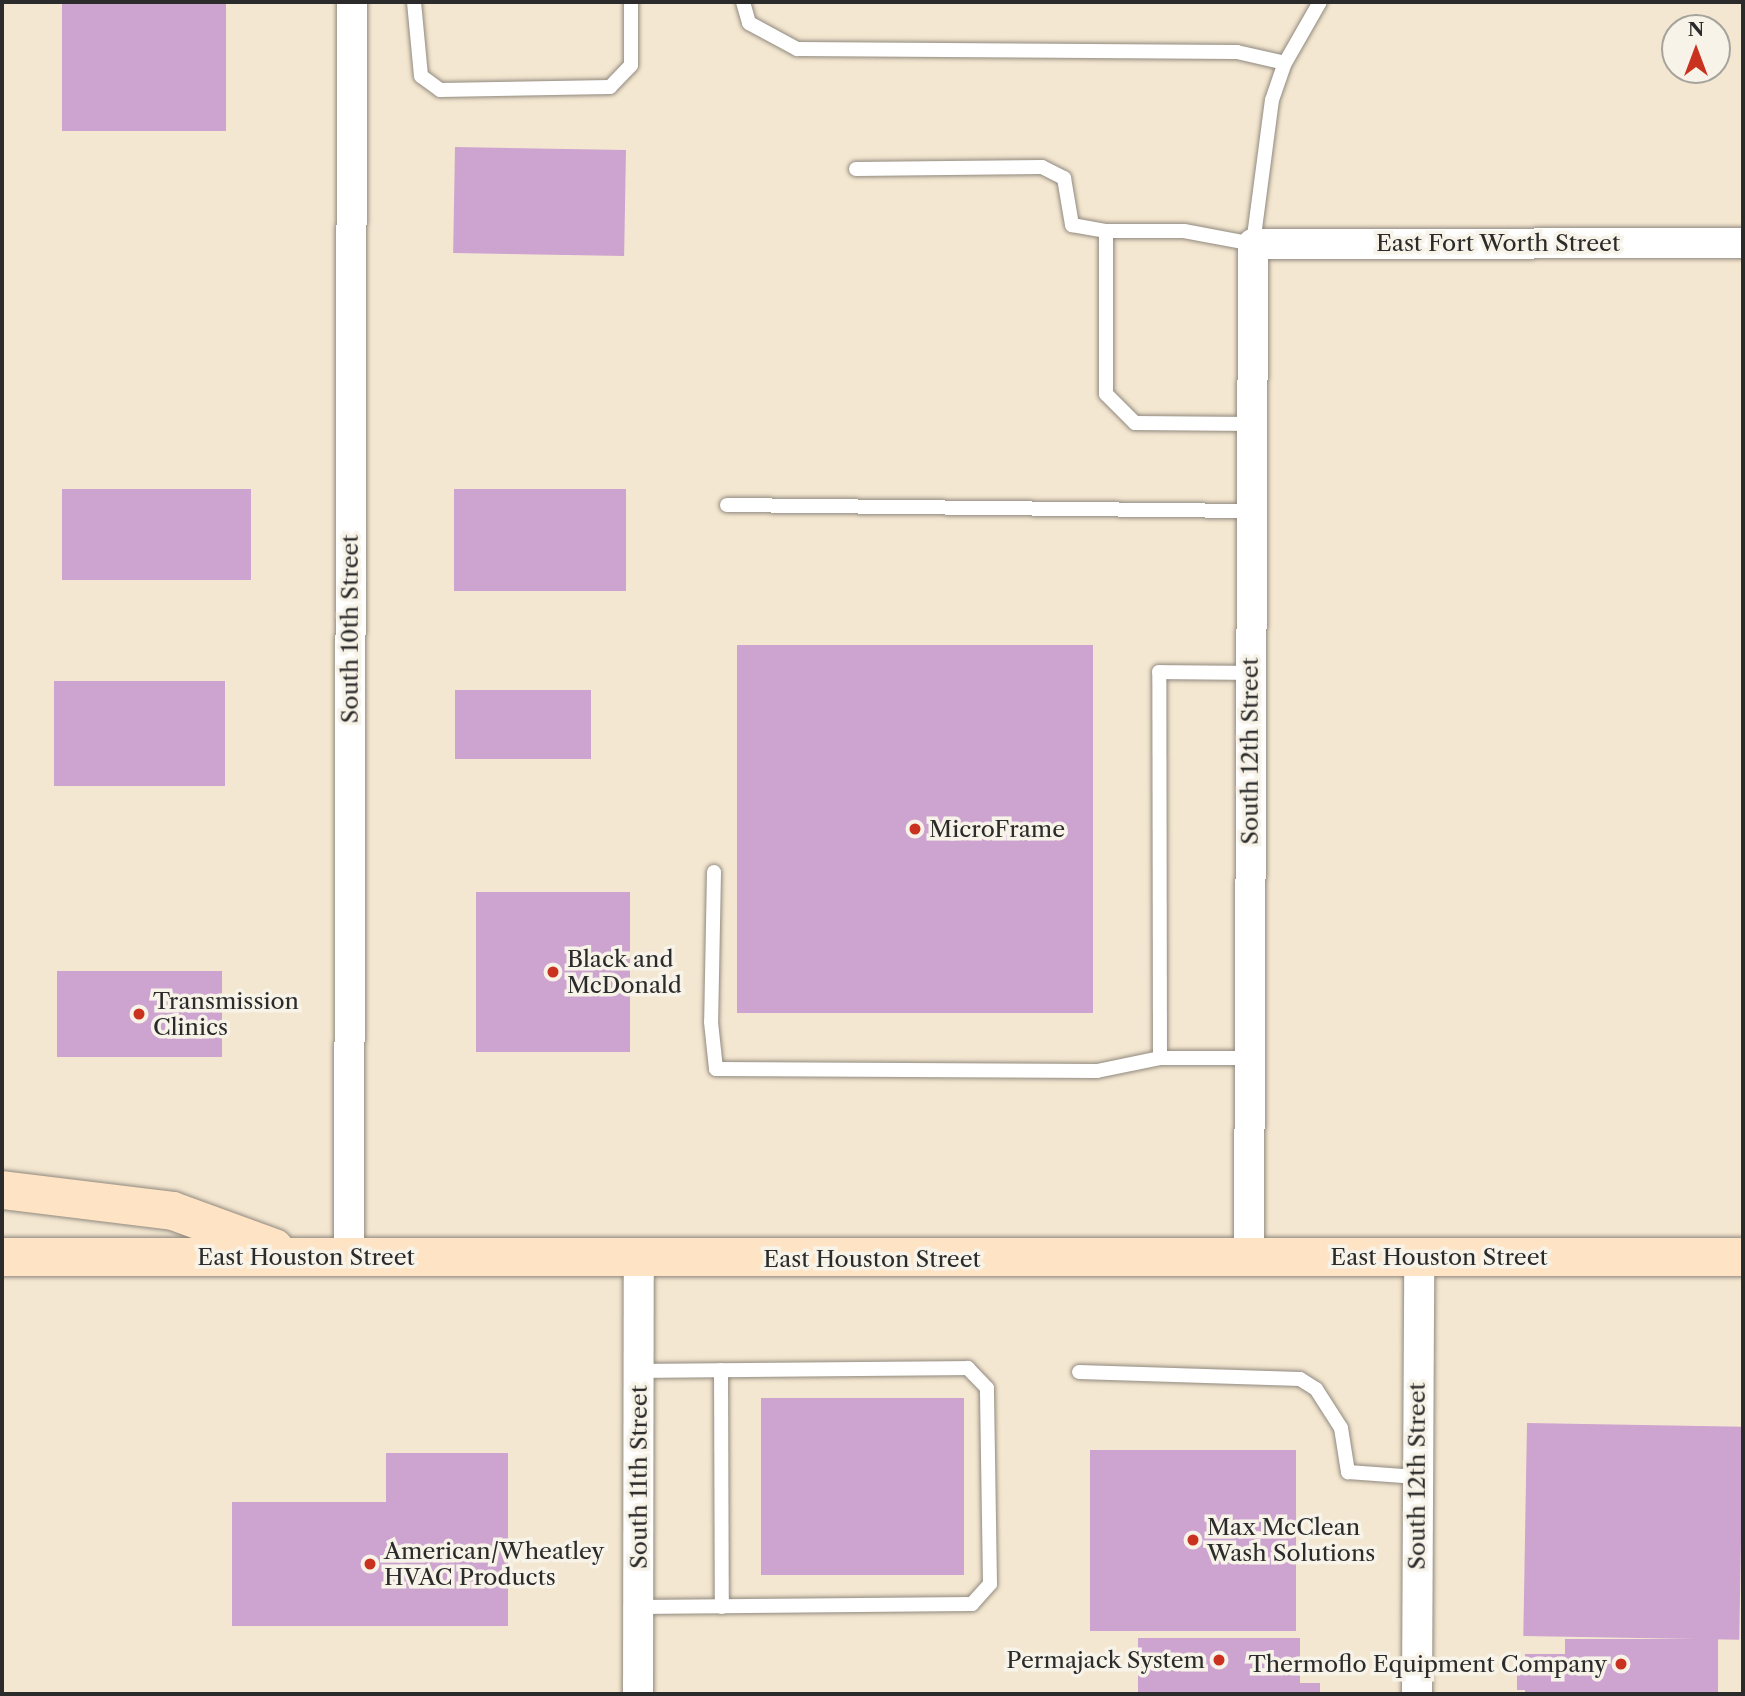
<!DOCTYPE html>
<style>
body{margin:0}
#map{position:relative;width:1745px;height:1696px;overflow:hidden;background:#f4e7d1;font-family:"Libre Caslon Text",serif}
div>[style]{position:absolute}
.building>*{inset:0;background:#cda3d0;transform-origin:0 0}
.roads{filter:drop-shadow(0 0 2px #90897e) drop-shadow(0 0 2px #90897e)}
.lane>*{height:14px;margin:-7px;padding:0 7px;transform-origin:7px;border-radius:7px;background:#fff}
.street>*{height:30px;margin:-15px;padding:0 15px;transform-origin:15px;border-radius:15px;background:#fff}
.secondary>*{height:38px;margin:-19px;padding:0 19px;transform-origin:19px;border-radius:19px;background:#fee4c5}
.dots>*{width:19px;height:19px;translate:-50% -50%;box-sizing:border-box;border:4px solid #f7f3e8;border-radius:50%}
span{translate:-50% -50%;white-space:nowrap;text-align:center;line-height:1.15;-webkit-text-stroke:7px #f7f3e8;paint-order:stroke}
.street-label{font-size:23px;color:#2b2b2b}
.poi-label{font-size:23px;color:#2b2b2b}
.left{translate:0 -50%;text-align:left}
.right{translate:-100% -50%;text-align:right}
.frame{position:absolute;inset:0;border:4px solid #2b2b2b;pointer-events:none}
.north{position:absolute;left:1661px;top:14px;width:70px;height:70px;box-sizing:border-box;background:#f7f3e8;border:2px solid #a5a39c;border-radius:50%;rotate:0deg;font-size:19px;font-weight:700;line-height:28px;text-align:center;color:#2b2b2b}
.north::after{content:'';display:block;margin:auto;width:24px;height:32px;background:#c8321e;clip-path:polygon(50% 0,100% 100%,50% 72%,0 100%)}
</style>
<div id="map">
<div class="building">
<i style="left:62px;top:2px;width:164px;height:129px"></i>
<i style="left:455px;top:147px;width:171px;height:106px;rotate:1deg"></i>
<i style="left:62px;top:489px;width:189px;height:91px"></i>
<i style="left:454px;top:489px;width:172px;height:102px"></i>
<i style="left:737px;top:645px;width:356px;height:368px"></i>
<i style="left:54px;top:681px;width:171px;height:105px"></i>
<i style="left:455px;top:690px;width:136px;height:69px"></i>
<i style="left:630px;top:892px;width:160px;height:154px;rotate:90deg"></i>
<i style="left:57px;top:971px;width:165px;height:86px"></i>
<i style="left:761px;top:1398px;width:203px;height:177px"></i>
<i style="left:1527px;top:1423px;width:216px;height:213px;rotate:1deg"></i>
<i style="left:1090px;top:1450px;width:206px;height:181px"></i>
<i style="clip-path:polygon(386px 1453px,508px 1453px,508px 1626px,232px 1626px,232px 1502px,386px 1502px)"></i>
<i style="clip-path:polygon(1138px 1638px,1300px 1638px,1300px 1683px,1320px 1683px,1320px 1694px,1138px 1694px)"></i>
<i style="clip-path:polygon(1565px 1639px,1718px 1639px,1718px 1694px,1525px 1694px,1525px 1690px,1517px 1690px,1517px 1673px,1525px 1673px,1525px 1654px,1565px 1654px)"></i>
</div>
<div class="roads">
<div class="lane">
<i style="left:414px;top:2px;width:74px;rotate:84.6deg"></i>
<i style="left:421px;top:76px;width:24px;rotate:36deg"></i>
<i style="left:440px;top:90px;width:170px;rotate:-1deg"></i>
<i style="left:610px;top:87px;width:30px;rotate:-46deg"></i>
<i style="left:631px;top:65px;width:63px;rotate:-90deg"></i>
<i style="left:743px;top:2px;width:22px;rotate:74deg"></i>
<i style="left:749px;top:23px;width:55px;rotate:28.4deg"></i>
<i style="left:797px;top:49px;width:440px;rotate:0.4deg"></i>
<i style="left:1237px;top:52px;width:49px;rotate:12.9deg"></i>
<i style="left:856px;top:169px;width:186px;rotate:-0.6deg"></i>
<i style="left:1042px;top:167px;width:25px;rotate:27deg"></i>
<i style="left:1064px;top:178px;width:48px;rotate:80.3deg"></i>
<i style="left:1072px;top:225px;width:35px;rotate:10deg"></i>
<i style="left:1251px;top:424px;width:116px;rotate:-179.5deg"></i>
<i style="left:1135px;top:423px;width:41px;rotate:-135deg"></i>
<i style="left:1106px;top:394px;width:163px;rotate:-90deg"></i>
<i style="left:1106px;top:231px;width:78px"></i>
<i style="left:1184px;top:231px;width:70px;rotate:10.7deg"></i>
<i style="left:1253px;top:244px;width:145px;rotate:-82.5deg"></i>
<i style="left:1272px;top:100px;width:39px;rotate:-71deg"></i>
<i style="left:1285px;top:63px;width:70px;rotate:-60.2deg"></i>
<i style="left:727px;top:505px;width:523px;rotate:0.66deg"></i>
<i style="left:714px;top:872px;width:150px;rotate:91.1deg"></i>
<i style="left:711px;top:1022px;width:47px;rotate:83.9deg"></i>
<i style="left:716px;top:1069px;width:381px;rotate:0.3deg"></i>
<i style="left:1097px;top:1071px;width:64px;rotate:-11.7deg"></i>
<i style="left:1160px;top:1058px;width:90px"></i>
<i style="left:1160px;top:1058px;width:386px;rotate:-90.1deg"></i>
<i style="left:1159px;top:672px;width:91px;rotate:0.6deg"></i>
<i style="left:721px;top:1370px;width:237px;rotate:89.8deg"></i>
<i style="left:1079px;top:1372px;width:221px;rotate:1.8deg"></i>
<i style="left:1300px;top:1379px;width:19px;rotate:32deg"></i>
<i style="left:1316px;top:1389px;width:46px;rotate:57.3deg"></i>
<i style="left:1341px;top:1428px;width:45px;rotate:81deg"></i>
<i style="left:1348px;top:1472px;width:69px;rotate:4.1deg"></i>
<i style="left:638px;top:1607px;width:334px;rotate:-0.5deg"></i>
<i style="left:972px;top:1604px;width:27px;rotate:-48deg"></i>
<i style="left:990px;top:1584px;width:196px;rotate:-90.9deg"></i>
<i style="left:987px;top:1388px;width:28px;rotate:-134deg"></i>
<i style="left:968px;top:1368px;width:329px;rotate:179.5deg"></i>
</div>
<div class="street">
<i style="left:349px;top:1256px;width:1254px;rotate:-89.86deg"></i>
<i style="left:1249px;top:1257px;width:1013px;rotate:-89.77deg"></i>
<i style="left:1253px;top:244px;width:490px;rotate:-0.1deg"></i>
<i style="left:638px;top:1694px;width:434px;rotate:-89.9deg"></i>
<i style="left:1417px;top:1694px;width:436px;rotate:-89.7deg"></i>
</div>
<div class="secondary">
<i style="left:2px;top:1190px;width:172px;rotate:7deg"></i>
<i style="left:173px;top:1211px;width:108px;rotate:20.1deg"></i>
<i style="left:2px;top:1257px;width:1741px"></i>
</div>
</div>
<div class="dots">
<i style="left:915px;top:829px;background:#c8321e"></i>
<i style="left:553px;top:972px;background:#c8321e"></i>
<i style="left:139px;top:1014px;background:#c8321e"></i>
<i style="left:1193px;top:1540px;background:#c8321e"></i>
<i style="left:370px;top:1564px;background:#c8321e"></i>
<i style="left:1219px;top:1660px;background:#c8321e"></i>
<i style="left:1621px;top:1664px;background:#c8321e"></i>
</div>
<div class="street-label">
<span style="left:1498px;top:243px">East Fort Worth Street</span>
<span style="left:350px;top:629px;rotate:-90deg">South 10th Street</span>
<span style="left:1250px;top:751px;rotate:-90deg">South 12th Street</span>
<span style="left:306px;top:1257px">East Houston Street</span>
<span style="left:1439px;top:1257px">East Houston Street</span>
<span style="left:872px;top:1259px">East Houston Street</span>
<span style="left:1417px;top:1476px;rotate:-90deg">South 12th Street</span>
<span style="left:639px;top:1477px;rotate:-90deg">South 11th Street</span>
</div>
<div class="poi-label">
<span class="left" style="left:929px;top:829px">MicroFrame</span>
<span class="left" style="left:567px;top:972px">Black and<br>McDonald</span>
<span class="left" style="left:153px;top:1014px">Transmission<br>Clinics</span>
<span class="left" style="left:1207px;top:1540px">Max McClean<br>Wash Solutions</span>
<span class="left" style="left:384px;top:1564px">American/Wheatley<br>HVAC Products</span>
<span class="right" style="left:1205px;top:1660px">Permajack System</span>
<span class="right" style="left:1607px;top:1664px">Thermoflo Equipment Company</span>
</div>
<div class="frame"></div>
<div class="north">N</div>
</div>
